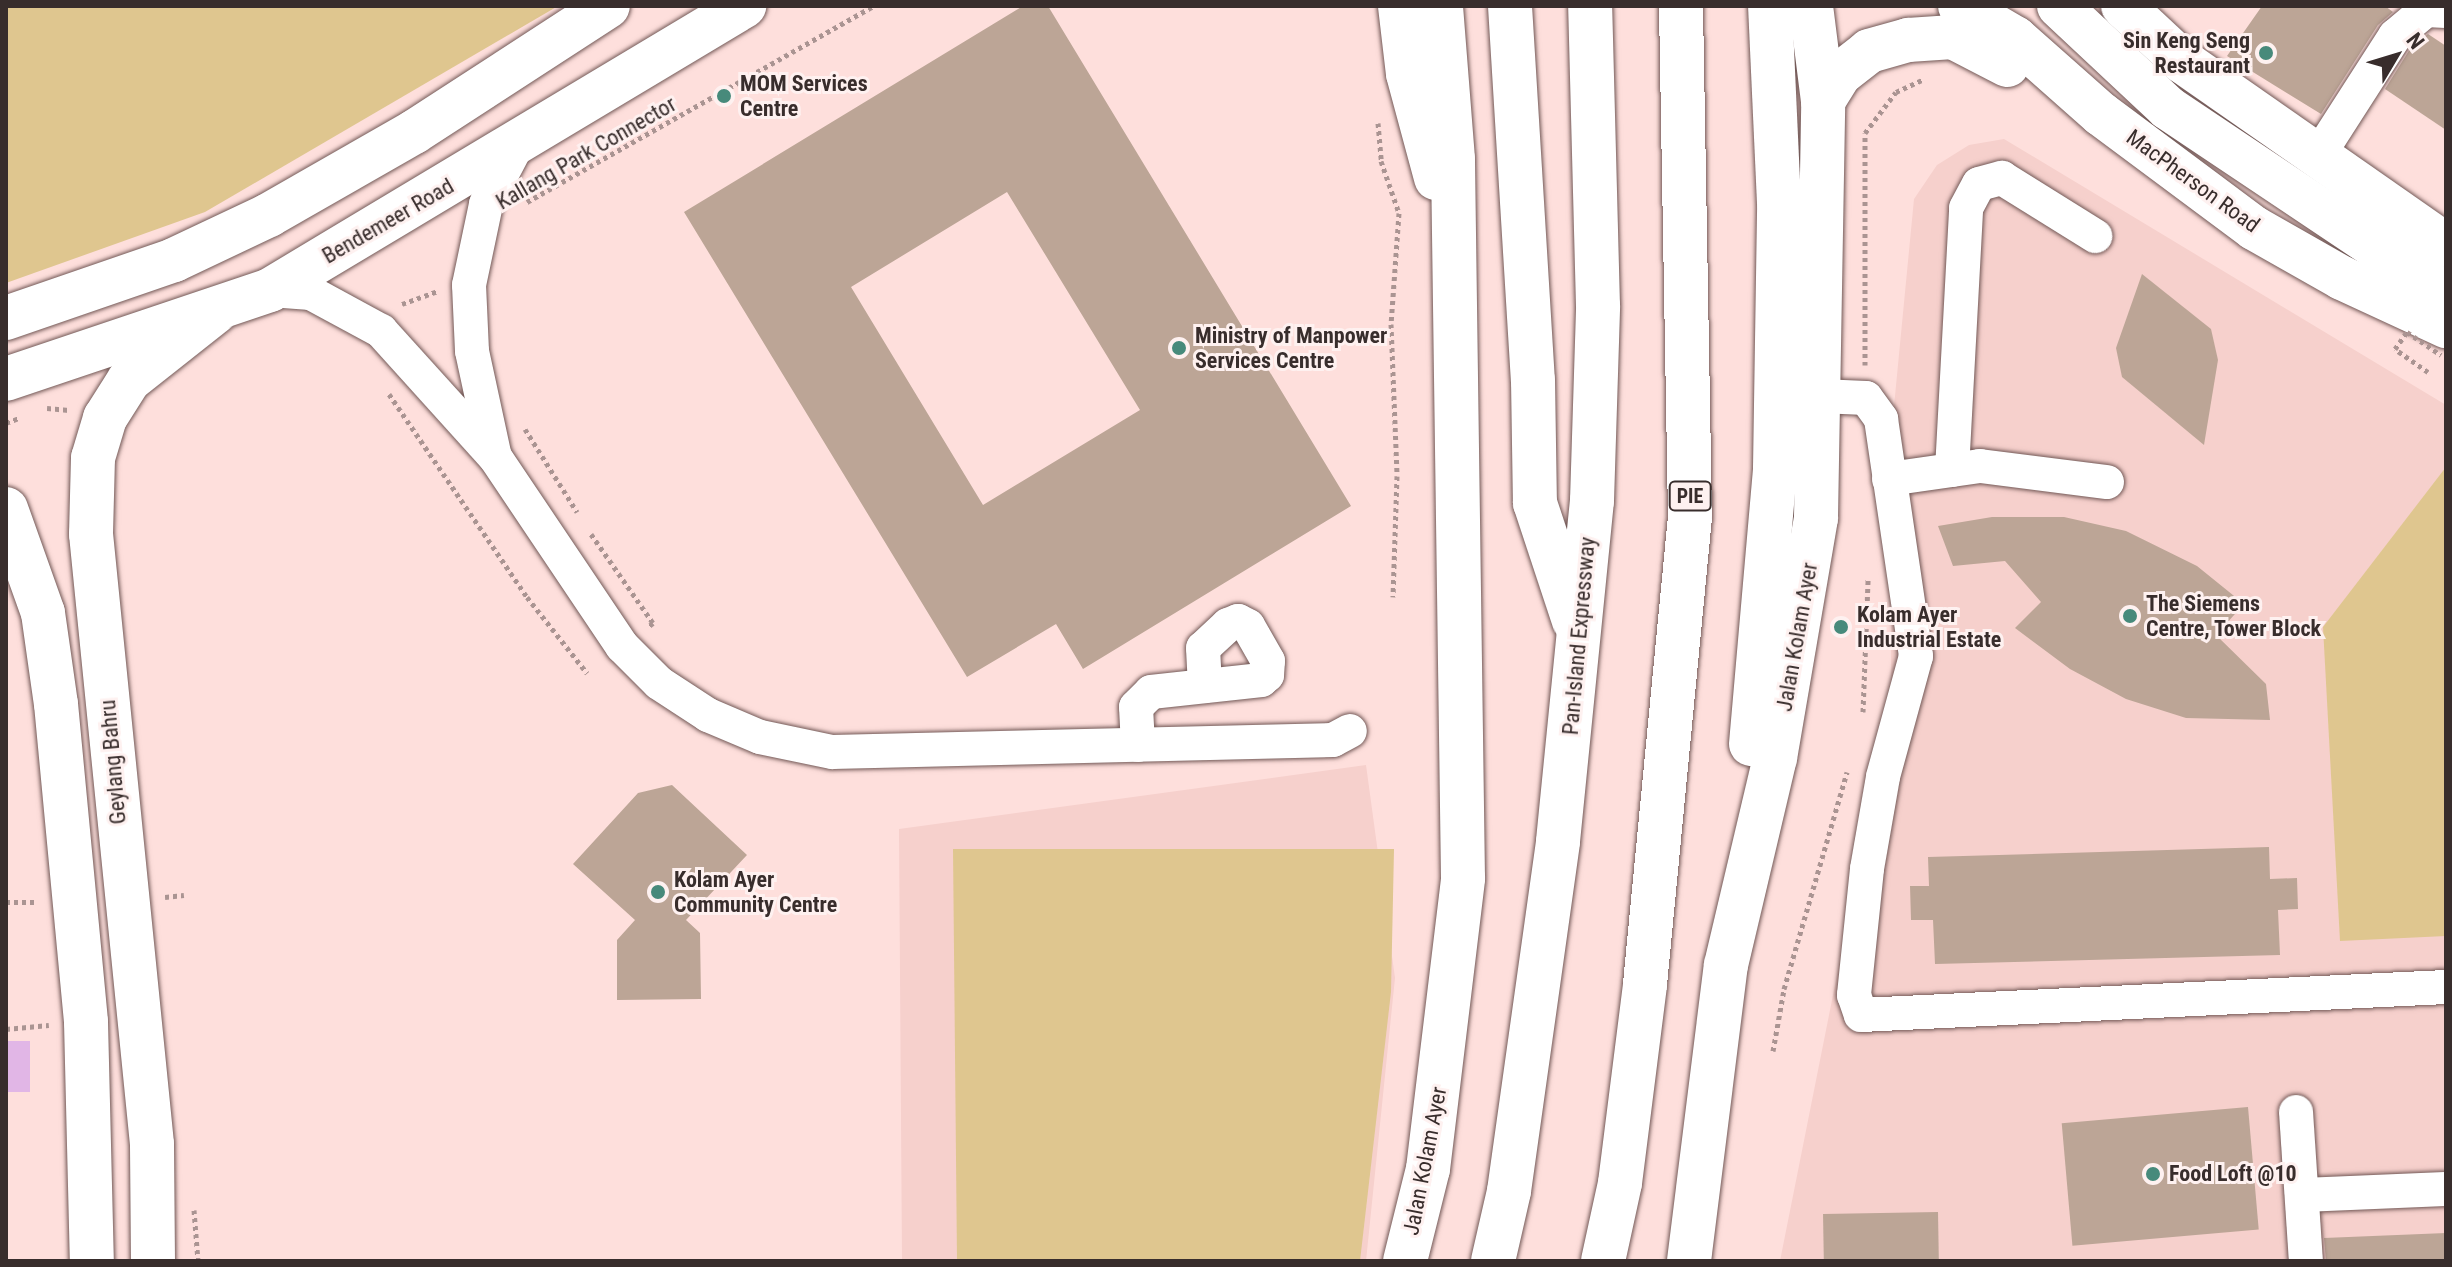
<!DOCTYPE html>
<style>
body{margin:0}
#map{position:relative;width:2452px;height:1267px;overflow:hidden;background:#fedfdc;font-family:"Roboto Condensed",sans-serif}
div>[style]{position:absolute}
.built>*{inset:0;background:#f6d0cc}
.green>*{inset:0;background:#dfc68f}
.water>*{inset:0;background:#e1b6e6;transform-origin:0 0}
.building>*{inset:0;background:#bca596;transform-origin:0 0}
.path>*{height:5px;margin-top:-2.5px;transform-origin:0;background:repeating-linear-gradient(90deg,#aa9492 0 4px,transparent 0 8px)}
.roads{filter:drop-shadow(0 0 2px #725856) drop-shadow(0 0 2px #725856)}
.minor>*{height:34px;margin:-17px;padding:0 17px;transform-origin:17px;border-radius:17px;background:#fff}
.major>*{height:44px;margin:-22px;padding:0 22px;transform-origin:22px;border-radius:22px;background:#fff}
.highway>*{height:44px;margin:-22px;padding:0 22px;transform-origin:22px;border-radius:22px;background:#fff}
.path-bridge>*{height:5px;margin-top:-2.5px;transform-origin:0;background:repeating-linear-gradient(90deg,#aa9492 0 4px,transparent 0 8px)}
.dots>*{width:22px;height:22px;translate:-50% -50%;box-sizing:border-box;border:4px solid #fef1f0;border-radius:50%}
span{translate:-50% -50%;white-space:nowrap;text-align:center;line-height:1.15;-webkit-text-stroke:6px #fef1f0;paint-order:stroke}
.shield-label span{padding:2px 6px;background:#fef1f0;border:2px solid;border-radius:6px;-webkit-text-stroke-width:0}
.shield-label{font-size:20px;color:#382d2c;font-weight:700}
.poi-label{font-size:22px;color:#382d2c;font-weight:700}
.right{translate:-100% -50%;text-align:right}
.left{translate:0 -50%;text-align:left}
.street-label{font-size:22px;color:#382d2c}
.frame{position:absolute;inset:0;border:8px solid #382d2c;pointer-events:none}
.north{position:absolute;left:2356px;top:16px;width:80px;height:80px;-webkit-text-stroke:6px #fef1f0;paint-order:stroke;rotate:52deg;font-size:22px;font-weight:700;line-height:32px;text-align:center;color:#382d2c}
.north::after{content:'';display:block;margin:auto;width:28px;height:36px;background:#382d2c;clip-path:polygon(50% 0,100% 100%,50% 72%,0 100%)}
</style>
<div id="map">
<div class="built">
<i style="clip-path:polygon(2004px 139px,2446px 405px,2446px 1261px,1780px 1261px,1891px 704px,1892px 427px,1914px 199px,1937px 165px,1969px 145px)"></i>
<i style="clip-path:polygon(1366px 765px,1395px 978px,1366px 1261px,902px 1261px,899px 829px)"></i>
</div>
<div class="green">
<i style="clip-path:polygon(6px 6px,558px 6px,205px 212px,6px 283px)"></i>
<i style="clip-path:polygon(2446px 467px,2446px 936px,2340px 941px,2323px 627px)"></i>
<i style="clip-path:polygon(953px 849px,1394px 849px,1391px 992px,1360px 1261px,957px 1261px)"></i>
</div>
<div class="water">
<i style="left:6px;top:1041px;width:24px;height:51px"></i>
</div>
<div class="building">
<i style="clip-path:polygon(evenodd,1023px 6px,1048px 6px,1351px 506px,1083px 669px,1056px 624px,967px 677px,684px 212px,1023px 6px,1007px 192px,1140px 410px,983px 505px,851px 287px,1007px 192px)"></i>
<i style="clip-path:polygon(2262px 6px,2385px 6px,2393px 12px,2378px 25px,2321px 114px,2227px 56px)"></i>
<i style="clip-path:polygon(2428px 34px,2446px 46px,2446px 130px,2385px 89px,2410px 49px)"></i>
<i style="clip-path:polygon(2142px 274px,2211px 329px,2218px 360px,2204px 445px,2122px 377px,2116px 348px)"></i>
<i style="clip-path:polygon(1992px 517px,2064px 517px,2126px 531px,2197px 566px,2244px 604px,2216px 635px,2266px 684px,2270px 720px,2186px 718px,2126px 699px,2070px 669px,2015px 628px,2041px 602px,2005px 561px,1953px 566px,1938px 526px)"></i>
<i style="clip-path:polygon(672px 785px,747px 855px,686px 920px,700px 933px,701px 999px,617px 1000px,617px 940px,635px 920px,573px 864px,638px 793px)"></i>
<i style="clip-path:polygon(2269px 847px,2270px 879px,2297px 878px,2298px 909px,2278px 910px,2280px 955px,1935px 964px,1933px 920px,1911px 920px,1910px 886px,1929px 886px,1928px 857px)"></i>
<i style="left:2248px;top:1107px;width:123px;height:187px;rotate:85deg"></i>
<i style="left:1938px;top:1212px;width:49px;height:115px;rotate:89deg"></i>
<i style="clip-path:polygon(2446px 1233px,2446px 1261px,2326px 1261px,2324px 1238px)"></i>
</div>
<div class="path">
<i style="left:1378px;top:123px;width:38px;rotate:85deg"></i>
<i style="left:1381px;top:161px;width:55px;rotate:70.9deg"></i>
<i style="left:1399px;top:213px;width:111px;rotate:94.1deg"></i>
<i style="left:1391px;top:324px;width:152px;rotate:87.7deg"></i>
<i style="left:1397px;top:476px;width:121px;rotate:91.9deg"></i>
<i style="left:527px;top:202px;width:399px;rotate:-29.5deg"></i>
<i style="left:402px;top:304px;width:37px;rotate:-20deg"></i>
<i style="left:1865px;top:365px;width:232px;rotate:-90deg"></i>
<i style="left:1865px;top:133px;width:51px;rotate:-52.9deg"></i>
<i style="left:1896px;top:92px;width:31px;rotate:-25deg"></i>
<i style="left:389px;top:394px;width:245px;rotate:55.8deg"></i>
<i style="left:527px;top:597px;width:97px;rotate:51.7deg"></i>
<i style="left:47px;top:408px;width:22px;rotate:5deg"></i>
<i style="left:6px;top:423px;width:14px;rotate:-21deg"></i>
<i style="left:525px;top:429px;width:98px;rotate:57.9deg"></i>
<i style="left:591px;top:534px;width:108px;rotate:55.1deg"></i>
<i style="left:653px;top:623px;width:5px;rotate:143deg"></i>
<i style="left:1863px;top:712px;width:133px;rotate:-87.8deg"></i>
<i style="left:165px;top:897px;width:19px;rotate:-6deg"></i>
<i style="left:6px;top:902px;width:31px"></i>
<i style="left:6px;top:1029px;width:43px;rotate:-5.3deg"></i>
<i style="left:1773px;top:1051px;width:63px;rotate:-79.9deg"></i>
<i style="left:1784px;top:989px;width:226px;rotate:-73.8deg"></i>
<i style="left:194px;top:1210px;width:51px;rotate:85.5deg"></i>
</div>
<div class="roads">
<div class="minor">
<i style="left:2318px;top:156px;width:143px;rotate:-57.3deg"></i>
<i style="left:2395px;top:36px;width:40px;rotate:-40deg"></i>
<i style="left:2426px;top:10px;width:20px;rotate:3deg"></i>
<i style="left:270px;top:290px;width:41px;rotate:4.2deg"></i>
<i style="left:311px;top:293px;width:80px;rotate:28.5deg"></i>
<i style="left:381px;top:331px;width:170px;rotate:47.9deg"></i>
<i style="left:495px;top:457px;width:228px;rotate:56.1deg"></i>
<i style="left:622px;top:646px;width:52px;rotate:45deg"></i>
<i style="left:659px;top:683px;width:59px;rotate:33.1deg"></i>
<i style="left:708px;top:715px;width:56px;rotate:22.9deg"></i>
<i style="left:760px;top:737px;width:74px;rotate:11.8deg"></i>
<i style="left:832px;top:752px;width:501px;rotate:-1.37deg"></i>
<i style="left:1333px;top:740px;width:19px;rotate:-28deg"></i>
<i style="left:1820px;top:396px;width:46px;rotate:2.5deg"></i>
<i style="left:1866px;top:398px;width:26px;rotate:54deg"></i>
<i style="left:1881px;top:419px;width:240px;rotate:81.6deg"></i>
<i style="left:1916px;top:656px;width:125px;rotate:105.3deg"></i>
<i style="left:1883px;top:777px;width:93px;rotate:99.9deg"></i>
<i style="left:1867px;top:869px;width:127px;rotate:95.9deg"></i>
<i style="left:1854px;top:995px;width:21px;rotate:71deg"></i>
<i style="left:1861px;top:1015px;width:586px;rotate:-2.74deg"></i>
<i style="left:494px;top:453px;width:104px;rotate:-102.2deg"></i>
<i style="left:472px;top:351px;width:66px;rotate:-92.6deg"></i>
<i style="left:469px;top:285px;width:83px;rotate:-78.1deg"></i>
<i style="left:486px;top:204px;width:64px;rotate:-62.2deg"></i>
<i style="left:1952px;top:470px;width:262px;rotate:-86.9deg"></i>
<i style="left:1966px;top:208px;width:27px;rotate:-62deg"></i>
<i style="left:1979px;top:184px;width:24px;rotate:-15deg"></i>
<i style="left:2002px;top:178px;width:110px;rotate:31.9deg"></i>
<i style="left:1889px;top:479px;width:92px;rotate:-8.1deg"></i>
<i style="left:1980px;top:466px;width:128px;rotate:7.2deg"></i>
<i style="left:1138px;top:745px;width:38px;rotate:-93deg"></i>
<i style="left:1136px;top:707px;width:21px;rotate:-45deg"></i>
<i style="left:1151px;top:692px;width:111px;rotate:-6.2deg"></i>
<i style="left:1261px;top:680px;width:8px;rotate:-40deg"></i>
<i style="left:1267px;top:675px;width:14px;rotate:-86deg"></i>
<i style="left:1268px;top:661px;width:40px;rotate:-119.7deg"></i>
<i style="left:1248px;top:626px;width:11px;rotate:-153deg"></i>
<i style="left:1238px;top:621px;width:11px;rotate:158deg"></i>
<i style="left:1228px;top:625px;width:34px;rotate:137deg"></i>
<i style="left:1203px;top:648px;width:38px;rotate:87deg"></i>
<i style="left:2296px;top:1112px;width:149px;rotate:86.2deg"></i>
<i style="left:2302px;top:1195px;width:144px;rotate:-2.4deg"></i>
</div>
<div class="major">
<i style="left:1400px;top:6px;width:68px;rotate:83.3deg"></i>
<i style="left:1408px;top:74px;width:108px;rotate:74.9deg"></i>
<i style="left:1960px;top:6px;width:64px;rotate:30.2deg"></i>
<i style="left:2015px;top:38px;width:115px;rotate:41.5deg"></i>
<i style="left:2101px;top:114px;width:191px;rotate:36.7deg"></i>
<i style="left:2254px;top:228px;width:101px;rotate:29.6deg"></i>
<i style="left:2342px;top:278px;width:115px;rotate:24.8deg"></i>
<i style="left:2059px;top:6px;width:149px;rotate:43.1deg"></i>
<i style="left:2168px;top:108px;width:334px;rotate:33.8deg"></i>
<i style="left:2123px;top:6px;width:81px;rotate:43deg"></i>
<i style="left:2182px;top:61px;width:322px;rotate:34.9deg"></i>
<i style="left:1823px;top:101px;width:32px;rotate:-58deg"></i>
<i style="left:1840px;top:74px;width:37px;rotate:-38deg"></i>
<i style="left:1869px;top:51px;width:41px;rotate:-15.8deg"></i>
<i style="left:1908px;top:40px;width:45px;rotate:-3.8deg"></i>
<i style="left:1953px;top:37px;width:61px;rotate:27.4deg"></i>
<i style="left:6px;top:318px;width:178px;rotate:-19deg"></i>
<i style="left:174px;top:260px;width:105px;rotate:-25.3deg"></i>
<i style="left:269px;top:215px;width:167px;rotate:-29.8deg"></i>
<i style="left:414px;top:132px;width:231px;rotate:-33deg"></i>
<i style="left:6px;top:379px;width:279px;rotate:-18.6deg"></i>
<i style="left:270px;top:290px;width:553px;rotate:-30.93deg"></i>
<i style="left:6px;top:509px;width:110px;rotate:70.4deg"></i>
<i style="left:43px;top:613px;width:92px;rotate:81.9deg"></i>
<i style="left:56px;top:704px;width:319px;rotate:84.6deg"></i>
<i style="left:86px;top:1022px;width:239px;rotate:88.6deg"></i>
<i style="left:1751px;top:744px;width:277px;rotate:-85deg"></i>
<i style="left:1775px;top:468px;width:265px;rotate:-89.1deg"></i>
<i style="left:1779px;top:203px;width:197px;rotate:-92.6deg"></i>
<i style="left:153px;top:1261px;width:117px;rotate:-90.5deg"></i>
<i style="left:152px;top:1144px;width:613px;rotate:-95.71deg"></i>
<i style="left:91px;top:534px;width:76px;rotate:-88.5deg"></i>
<i style="left:93px;top:458px;width:42px;rotate:-73.3deg"></i>
<i style="left:105px;top:418px;width:45px;rotate:-57.7deg"></i>
<i style="left:129px;top:380px;width:110px;rotate:-38.3deg"></i>
<i style="left:1405px;top:1261px;width:95px;rotate:-76deg"></i>
<i style="left:1428px;top:1169px;width:293px;rotate:-83.1deg"></i>
<i style="left:1463px;top:878px;width:719px;rotate:-90.8deg"></i>
<i style="left:1453px;top:159px;width:153px;rotate:-94.5deg"></i>
<i style="left:1689px;top:1261px;width:298px;rotate:-82.9deg"></i>
<i style="left:1726px;top:965px;width:213px;rotate:-76.7deg"></i>
<i style="left:1775px;top:758px;width:243px;rotate:-80.3deg"></i>
<i style="left:1816px;top:518px;width:417px;rotate:-89deg"></i>
<i style="left:1823px;top:101px;width:96px;rotate:-97.2deg"></i>
</div>
<div class="highway">
<i style="left:1510px;top:6px;width:375px;rotate:86.5deg"></i>
<i style="left:1533px;top:380px;width:123px;rotate:89.1deg"></i>
<i style="left:1535px;top:503px;width:124px;rotate:71.7deg"></i>
<i style="left:1493px;top:1261px;width:72px;rotate:-77.1deg"></i>
<i style="left:1509px;top:1191px;width:353px;rotate:-82deg"></i>
<i style="left:1558px;top:841px;width:342px;rotate:-84.3deg"></i>
<i style="left:1592px;top:501px;width:195px;rotate:-88.2deg"></i>
<i style="left:1598px;top:306px;width:300px;rotate:-91.5deg"></i>
<i style="left:1603px;top:1261px;width:80px;rotate:-77.7deg"></i>
<i style="left:1620px;top:1183px;width:201px;rotate:-82.8deg"></i>
<i style="left:1645px;top:984px;width:469px;rotate:-84.5deg"></i>
<i style="left:1690px;top:517px;width:511px;rotate:-91.01deg"></i>
</div>
</div>
<div class="path-bridge">
<i style="left:2428px;top:372px;width:40px;rotate:-145.1deg"></i>
<i style="left:2395px;top:349px;width:21px;rotate:-55deg"></i>
<i style="left:2407px;top:332px;width:41px;rotate:34.1deg"></i>
</div>
<div class="dots">
<i style="left:2266px;top:53px;background:#478a7b"></i>
<i style="left:724px;top:96px;background:#478a7b"></i>
<i style="left:1179px;top:348px;background:#478a7b"></i>
<i style="left:2130px;top:616px;background:#478a7b"></i>
<i style="left:1841px;top:627px;background:#478a7b"></i>
<i style="left:658px;top:892px;background:#478a7b"></i>
<i style="left:2153px;top:1174px;background:#478a7b"></i>
</div>
<div class="shield-label">
<span style="left:1690px;top:496px">PIE</span>
</div>
<div class="poi-label">
<span class="right" style="left:2250px;top:53px">Sin Keng Seng<br>Restaurant</span>
<span class="left" style="left:740px;top:96px">MOM Services<br>Centre</span>
<span class="left" style="left:1195px;top:348px">Ministry of Manpower<br>Services Centre</span>
<span class="left" style="left:2146px;top:616px">The Siemens<br>Centre, Tower Block</span>
<span class="left" style="left:1857px;top:627px">Kolam Ayer<br>Industrial Estate</span>
<span class="left" style="left:674px;top:892px">Kolam Ayer<br>Community Centre</span>
<span class="left" style="left:2169px;top:1174px">Food Loft @10</span>
</div>
<div class="street-label">
<span style="left:586px;top:153px;rotate:-30deg">Kallang Park Connector</span>
<span style="left:2193px;top:181px;rotate:36deg">MacPherson Road</span>
<span style="left:388px;top:221px;rotate:-30deg">Bendemeer Road</span>
<span style="left:1579px;top:636px;rotate:-85deg">Pan-Island Expressway</span>
<span style="left:1797px;top:637px;rotate:-80deg">Jalan Kolam Ayer</span>
<span style="left:113px;top:762px;rotate:-95deg">Geylang Bahru</span>
<span style="left:1425px;top:1161px;rotate:-79deg">Jalan Kolam Ayer</span>
</div>
<div class="frame"></div>
<div class="north">N</div>
</div>
